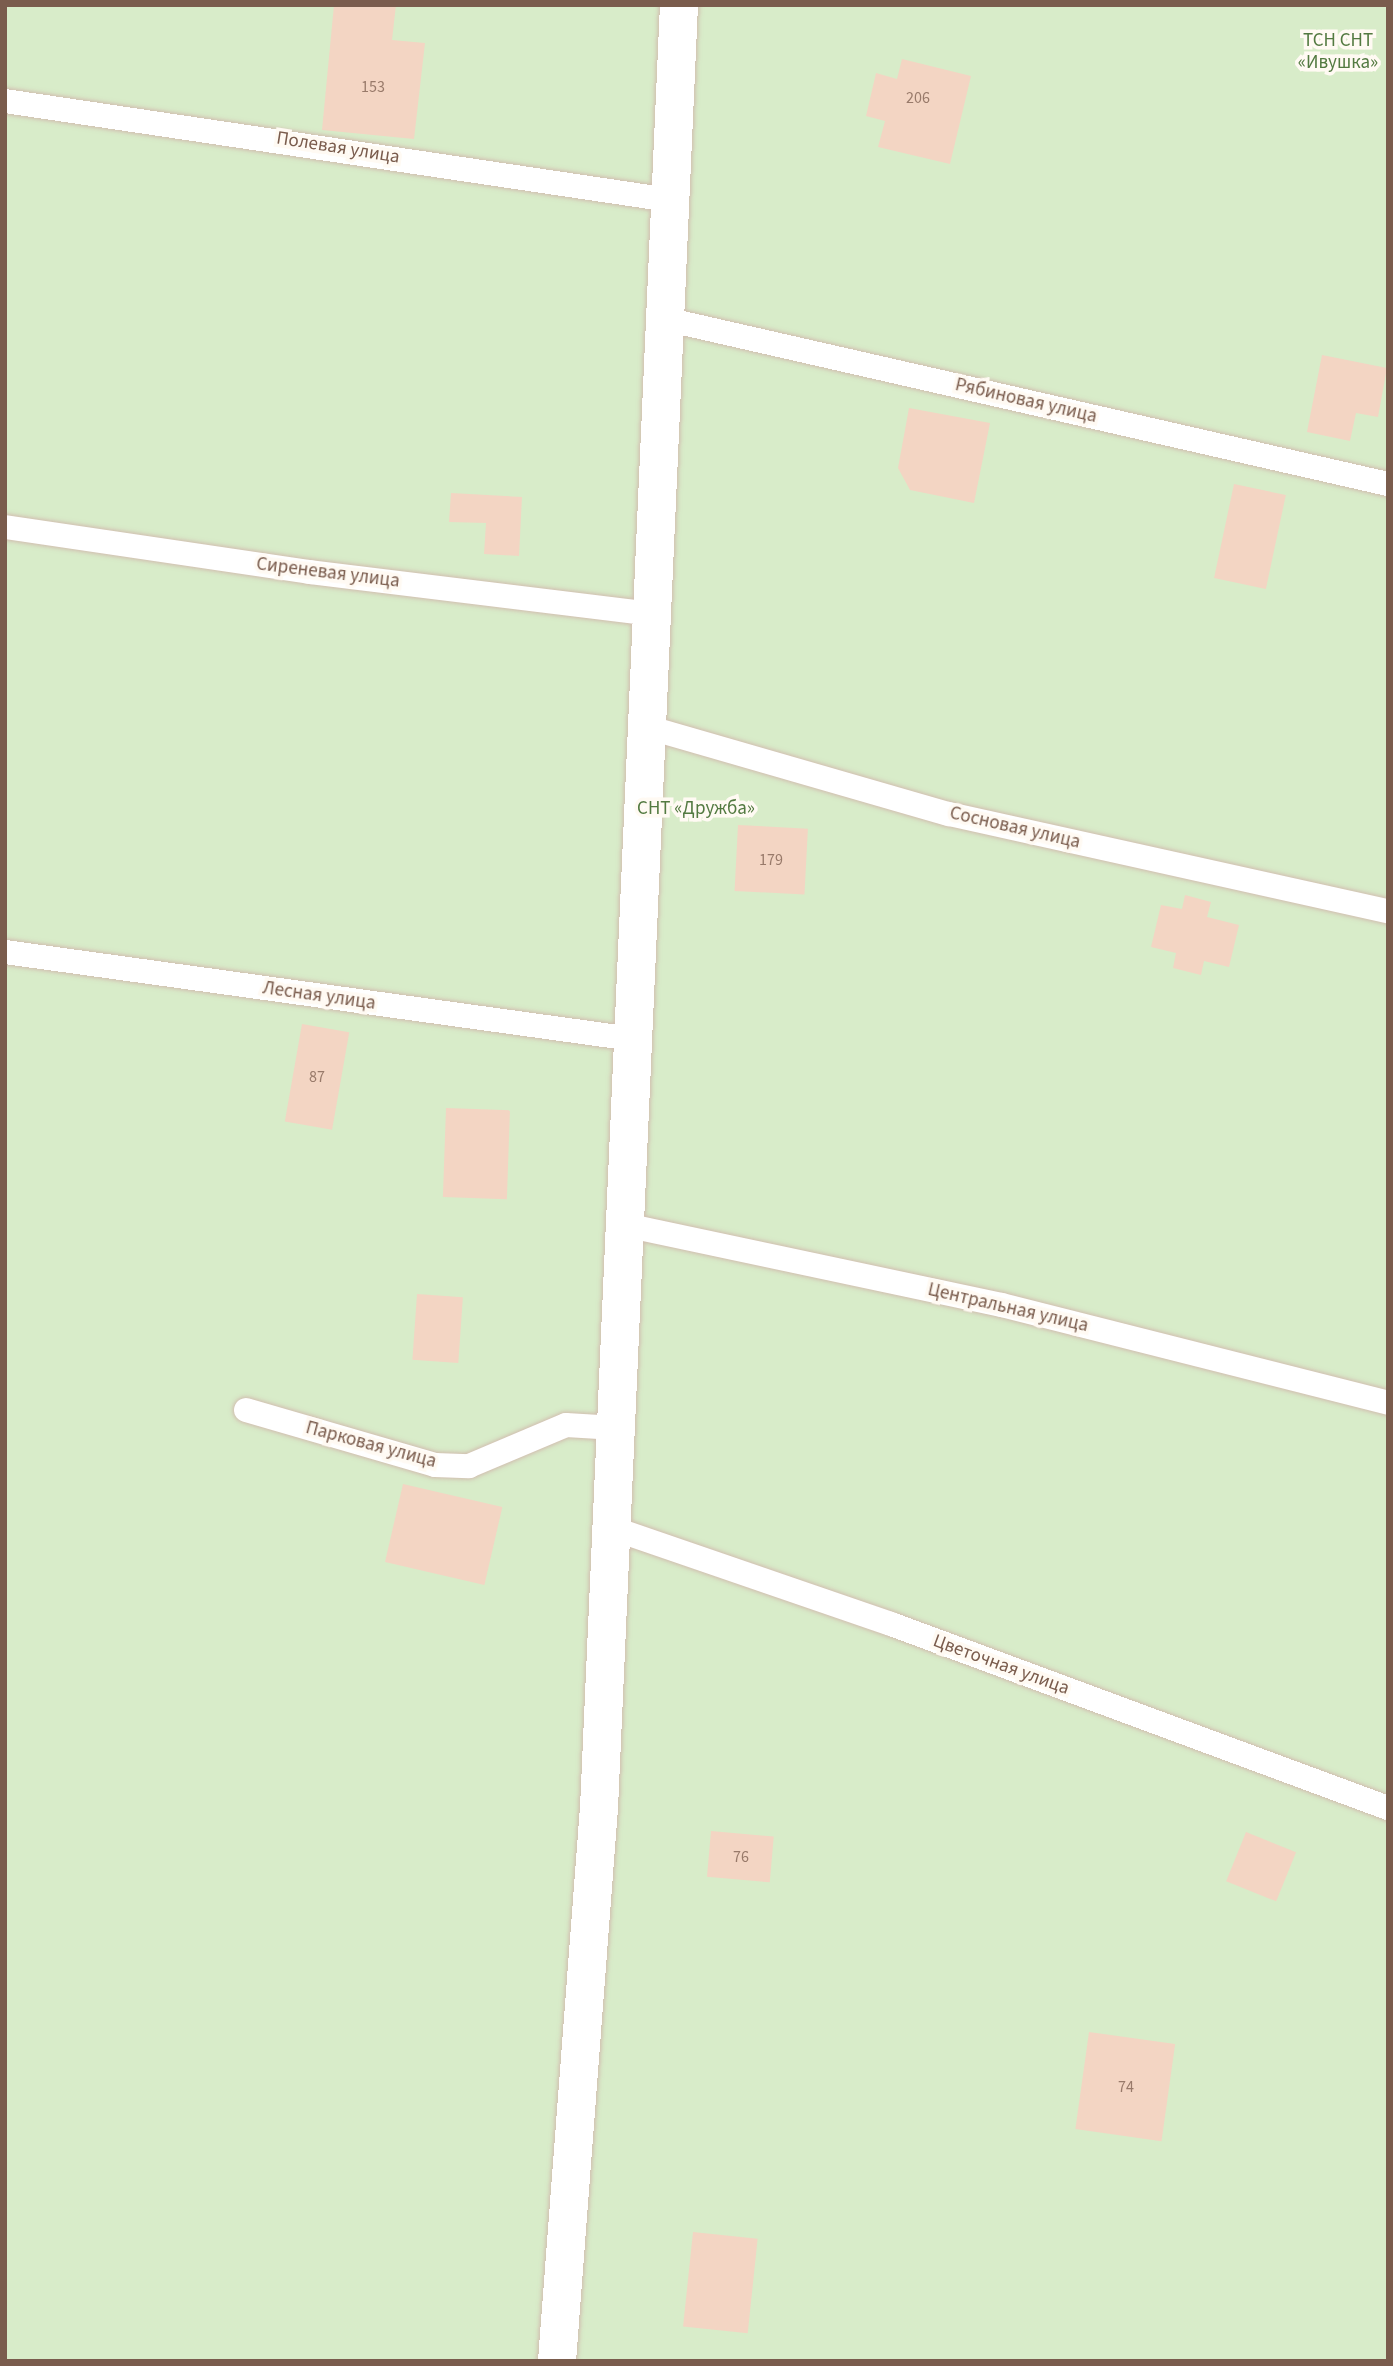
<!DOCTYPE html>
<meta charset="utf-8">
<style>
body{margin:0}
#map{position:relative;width:1393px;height:2366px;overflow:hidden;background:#fdf6ec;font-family:"Source Sans 3",sans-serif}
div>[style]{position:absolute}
.green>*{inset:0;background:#d8ecc9;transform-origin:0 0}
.building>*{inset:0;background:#f3d5c3;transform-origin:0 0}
.roads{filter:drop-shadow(0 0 2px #d1beb0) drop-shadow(0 0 2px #d1beb0)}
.service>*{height:24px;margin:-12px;padding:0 12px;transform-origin:12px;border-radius:12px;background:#fff}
.tertiary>*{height:38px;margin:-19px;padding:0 19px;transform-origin:19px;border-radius:19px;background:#fff}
span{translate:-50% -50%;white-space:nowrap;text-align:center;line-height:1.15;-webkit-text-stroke:7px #fffaf3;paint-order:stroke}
.number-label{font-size:16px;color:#987a6a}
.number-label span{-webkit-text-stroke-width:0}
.park-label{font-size:19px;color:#537a41}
.street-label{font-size:19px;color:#7a5c4d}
.frame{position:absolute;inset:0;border:7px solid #7a5c4d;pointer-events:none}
</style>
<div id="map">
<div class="green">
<i style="left:5px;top:5px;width:1383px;height:2356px"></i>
</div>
<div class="building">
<i style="clip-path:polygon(334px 5px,396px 5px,392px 40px,425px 43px,414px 139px,322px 130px)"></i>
<i style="clip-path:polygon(902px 59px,971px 76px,950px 164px,878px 147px,885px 121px,866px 116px,876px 73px,897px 79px)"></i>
<i style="clip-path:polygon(1322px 355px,1387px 368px,1378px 417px,1356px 413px,1350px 441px,1307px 432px)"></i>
<i style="clip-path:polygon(909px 408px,990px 423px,974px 503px,910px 490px,898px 468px)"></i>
<i style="left:1234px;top:484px;width:53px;height:96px;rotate:12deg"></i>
<i style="clip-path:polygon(451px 493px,522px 497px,519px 556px,484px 554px,486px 523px,449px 522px)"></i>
<i style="left:738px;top:825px;width:70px;height:66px;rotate:3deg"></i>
<i style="clip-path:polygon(1185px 895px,1211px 902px,1207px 917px,1239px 925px,1229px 967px,1204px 961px,1201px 975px,1173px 968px,1176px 953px,1151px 947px,1161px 905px,1182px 909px)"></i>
<i style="left:302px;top:1024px;width:48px;height:99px;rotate:10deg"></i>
<i style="left:446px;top:1108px;width:64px;height:89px;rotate:2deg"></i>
<i style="left:417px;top:1294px;width:46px;height:66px;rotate:4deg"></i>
<i style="left:403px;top:1484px;width:102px;height:80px;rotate:13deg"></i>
<i style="left:711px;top:1831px;width:63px;height:46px;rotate:5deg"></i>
<i style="left:1246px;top:1832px;width:54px;height:53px;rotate:22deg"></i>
<i style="left:1089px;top:2032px;width:87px;height:98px;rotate:8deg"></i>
<i style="left:693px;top:2232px;width:65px;height:95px;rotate:6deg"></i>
</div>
<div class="roads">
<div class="service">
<i style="left:5px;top:101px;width:672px;rotate:8.47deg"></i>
<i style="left:665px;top:319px;width:742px;rotate:12.86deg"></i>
<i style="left:5px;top:527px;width:308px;rotate:8.4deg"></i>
<i style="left:310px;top:572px;width:344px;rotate:7deg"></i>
<i style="left:647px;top:727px;width:314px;rotate:16.1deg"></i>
<i style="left:949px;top:814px;width:450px;rotate:12.5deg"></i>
<i style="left:5px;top:952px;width:634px;rotate:7.89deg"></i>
<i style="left:625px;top:1225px;width:385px;rotate:12deg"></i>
<i style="left:1002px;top:1305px;width:398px;rotate:14.2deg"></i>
<i style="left:246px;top:1410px;width:197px;rotate:16.2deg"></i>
<i style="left:435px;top:1465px;width:34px;rotate:2deg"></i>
<i style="left:469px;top:1466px;width:105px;rotate:-22.9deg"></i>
<i style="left:566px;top:1425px;width:50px;rotate:3.4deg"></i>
<i style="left:612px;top:1528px;width:295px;rotate:19deg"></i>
<i style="left:891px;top:1624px;width:530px;rotate:20.32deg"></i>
</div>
<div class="tertiary">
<i style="left:557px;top:2361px;width:555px;rotate:-85.66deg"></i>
<i style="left:599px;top:1808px;width:1805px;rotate:-87.46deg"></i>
</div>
</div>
<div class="number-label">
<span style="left:373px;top:87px">153</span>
<span style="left:918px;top:98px">206</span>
<span style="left:771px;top:860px">179</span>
<span style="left:317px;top:1077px">87</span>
<span style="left:741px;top:1857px">76</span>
<span style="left:1126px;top:2087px">74</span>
</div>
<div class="park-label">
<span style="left:1338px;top:52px">ТСН СНТ<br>«Ивушка»</span>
<span style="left:696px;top:809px">СНТ «Дружба»</span>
</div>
<div class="street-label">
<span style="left:338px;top:148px;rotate:9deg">Полевая улица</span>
<span style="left:1026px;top:401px;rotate:13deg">Рябиновая улица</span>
<span style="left:328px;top:573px;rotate:7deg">Сиреневая улица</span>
<span style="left:1015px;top:828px;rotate:13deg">Сосновая улица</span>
<span style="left:319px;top:996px;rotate:8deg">Лесная улица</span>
<span style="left:1008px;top:1308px;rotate:13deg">Центральная улица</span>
<span style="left:371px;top:1445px;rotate:15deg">Парковая улица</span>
<span style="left:1001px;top:1665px;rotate:20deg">Цветочная улица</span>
</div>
<div class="frame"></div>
</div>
